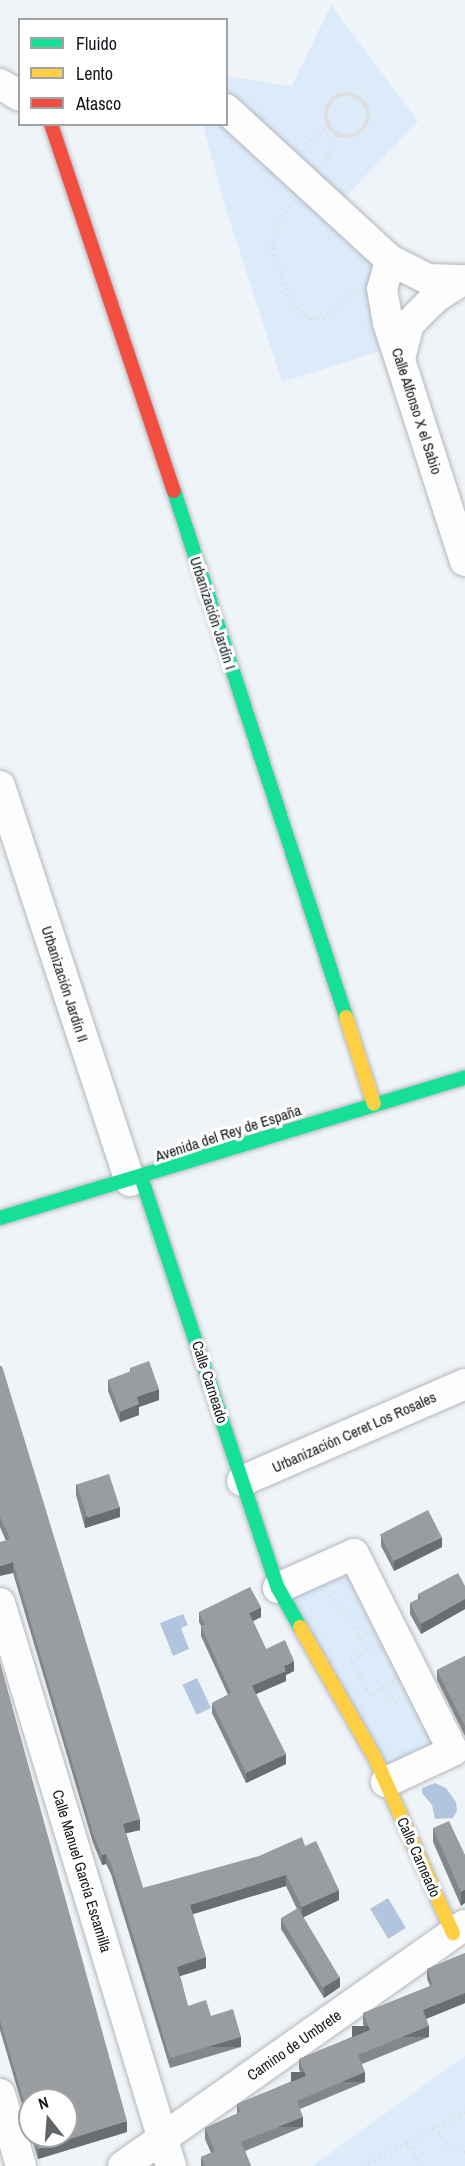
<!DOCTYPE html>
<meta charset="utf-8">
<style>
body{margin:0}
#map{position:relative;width:465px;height:2166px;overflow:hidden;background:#eff4f9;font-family:"Archivo Narrow",sans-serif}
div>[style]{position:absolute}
.green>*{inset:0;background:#dceafa}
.water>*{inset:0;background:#b1c6de;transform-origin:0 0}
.path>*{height:4px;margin-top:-2px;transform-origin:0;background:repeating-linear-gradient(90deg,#dedfe0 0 1.5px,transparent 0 6px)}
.path>.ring{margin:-2px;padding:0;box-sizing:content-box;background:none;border:4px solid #dedfe0;border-radius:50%}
.roads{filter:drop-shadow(0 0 2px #b3b7bb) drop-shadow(0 0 2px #b3b7bb)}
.street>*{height:30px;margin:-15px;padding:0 15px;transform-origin:15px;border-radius:15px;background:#fdfdfe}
.fast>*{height:14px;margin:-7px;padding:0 7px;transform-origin:7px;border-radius:7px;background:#16e098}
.slow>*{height:14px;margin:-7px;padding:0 7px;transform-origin:7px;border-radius:7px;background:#ffcf43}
.jam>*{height:14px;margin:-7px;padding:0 7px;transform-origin:7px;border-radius:7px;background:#f24e42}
.wall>*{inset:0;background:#84878a}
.shaded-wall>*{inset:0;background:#6b6e71;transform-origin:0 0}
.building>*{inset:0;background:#999da1;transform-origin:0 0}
span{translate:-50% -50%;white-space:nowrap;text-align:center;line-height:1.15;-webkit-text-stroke:6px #fff;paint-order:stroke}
.street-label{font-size:15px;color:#15181c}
.legend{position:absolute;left:18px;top:18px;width:210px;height:108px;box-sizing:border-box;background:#fff;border:2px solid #a1a3a4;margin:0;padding:8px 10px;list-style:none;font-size:18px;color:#15181c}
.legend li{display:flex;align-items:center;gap:12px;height:30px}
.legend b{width:30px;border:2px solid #a1a3a4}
.north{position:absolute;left:18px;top:2088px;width:60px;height:60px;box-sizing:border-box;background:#fff;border:2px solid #a1a3a4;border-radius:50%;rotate:343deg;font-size:16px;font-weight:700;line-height:24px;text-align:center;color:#15181c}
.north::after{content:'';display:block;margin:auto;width:21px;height:27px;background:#616569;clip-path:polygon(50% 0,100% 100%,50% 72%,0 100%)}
</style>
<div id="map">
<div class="green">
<i style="clip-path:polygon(331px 5px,418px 121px,334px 209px,390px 260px,396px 346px,282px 382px,224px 203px,203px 125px,226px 124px,227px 76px,292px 86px)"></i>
<i style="clip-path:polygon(354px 1554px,453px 1751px,386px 1782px,278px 1588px)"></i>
<i style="clip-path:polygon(465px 2056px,465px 2166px,312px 2166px)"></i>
</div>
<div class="water">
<i style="clip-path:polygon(183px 1614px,188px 1625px,181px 1628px,189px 1649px,173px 1656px,160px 1623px)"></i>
<i style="left:197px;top:1678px;width:33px;height:16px;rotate:65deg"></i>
<i style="clip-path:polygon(435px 1783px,446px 1788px,456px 1802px,457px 1811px,453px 1818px,435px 1819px,432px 1805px,422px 1793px,422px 1788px)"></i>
<i style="left:388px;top:1898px;width:35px;height:21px;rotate:59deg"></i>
</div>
<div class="path">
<i class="ring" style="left:326px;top:94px;width:38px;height:38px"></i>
<i style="left:306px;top:145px;width:29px;rotate:-41deg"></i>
<i style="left:324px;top:164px;width:32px;rotate:-64deg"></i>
<i style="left:291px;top:206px;width:29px;rotate:128deg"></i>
<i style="left:273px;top:229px;width:20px;rotate:93deg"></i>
<i style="left:272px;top:249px;width:59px;rotate:70deg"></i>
<i style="left:292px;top:304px;width:23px;rotate:40deg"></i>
<i style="left:310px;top:319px;width:13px"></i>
<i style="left:323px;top:319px;width:43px;rotate:-40.3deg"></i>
<i style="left:329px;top:1595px;width:35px;rotate:50deg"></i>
<i style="left:352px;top:1622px;width:33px;rotate:63deg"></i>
<i style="left:382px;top:1643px;width:39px;rotate:64deg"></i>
<i style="left:399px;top:1678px;width:34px;rotate:150deg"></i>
<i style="left:370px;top:1695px;width:41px;rotate:-117.8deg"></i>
<i style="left:351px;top:1659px;width:35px;rotate:-27deg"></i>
<i style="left:383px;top:1688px;width:20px;rotate:49deg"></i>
<i style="left:436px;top:2127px;width:22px;rotate:60deg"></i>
<i style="left:447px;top:2146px;width:19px;rotate:21deg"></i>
<i style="left:408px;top:2142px;width:27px;rotate:63deg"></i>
<i style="left:363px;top:2166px;width:115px;rotate:-27.9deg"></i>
</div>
<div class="roads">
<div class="street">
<i style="left:0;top:84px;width:23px;rotate:31deg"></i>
<i style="left:226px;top:109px;width:223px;rotate:42.6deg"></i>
<i style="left:390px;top:260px;width:42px;rotate:26.6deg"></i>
<i style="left:428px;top:279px;width:37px;rotate:2deg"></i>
<i style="left:390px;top:260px;width:30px;rotate:105deg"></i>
<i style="left:382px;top:289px;width:35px;rotate:80deg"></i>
<i style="left:388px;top:323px;width:250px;rotate:72.1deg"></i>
<i style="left:400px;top:359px;width:36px;rotate:-76deg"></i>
<i style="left:409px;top:324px;width:37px;rotate:-45deg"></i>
<i style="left:435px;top:298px;width:33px;rotate:-33deg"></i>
<i style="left:0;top:786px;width:416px;rotate:71.8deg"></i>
<i style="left:242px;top:1481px;width:243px;rotate:-23.5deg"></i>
<i style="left:278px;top:1588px;width:83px;rotate:-24.1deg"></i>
<i style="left:354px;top:1554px;width:220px;rotate:63.3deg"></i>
<i style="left:453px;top:1751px;width:74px;rotate:155.2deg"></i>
<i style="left:0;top:1603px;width:588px;rotate:73.1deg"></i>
<i style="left:0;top:2094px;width:75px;rotate:73.7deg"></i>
<i style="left:123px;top:2166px;width:418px;rotate:-35.2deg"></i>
</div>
<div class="fast">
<i style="left:174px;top:491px;width:553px;rotate:71.89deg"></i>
<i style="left:141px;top:1177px;width:433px;rotate:71.6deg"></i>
<i style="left:278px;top:1588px;width:45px;rotate:60.6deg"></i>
<i style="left:0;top:1218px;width:486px;rotate:-16.8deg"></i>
</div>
<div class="slow">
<i style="left:346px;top:1017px;width:91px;rotate:72.2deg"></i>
<i style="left:300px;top:1627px;width:151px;rotate:60.2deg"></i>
<i style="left:375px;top:1758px;width:192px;rotate:66deg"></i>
</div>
<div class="jam">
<i style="left:51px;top:124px;width:387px;rotate:71.5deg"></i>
</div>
</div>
<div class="wall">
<i style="clip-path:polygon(0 1366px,140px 1830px,126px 1833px,143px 1888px,305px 1846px,339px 1900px,303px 1917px,340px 1987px,324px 1998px,281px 1929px,281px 1919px,297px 1909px,286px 1886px,193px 1914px,206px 1968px,180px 1976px,188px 2006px,211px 2016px,241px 2047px,170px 2068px,111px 1874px,106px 1864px,102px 1865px,93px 1843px,13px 1573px,6px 1541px,0 1527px)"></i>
<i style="clip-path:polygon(130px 1368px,159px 1400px,139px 1407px,139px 1415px,120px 1422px,108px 1391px,108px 1380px,130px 1372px)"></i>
<i style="clip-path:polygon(76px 1484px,120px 1517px,85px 1528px,76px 1495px)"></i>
<i style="clip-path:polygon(381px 1536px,442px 1547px,394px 1571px,381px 1546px)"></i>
<i style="clip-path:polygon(465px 1586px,465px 1609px,421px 1634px,410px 1614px,410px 1603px,418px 1599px,418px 1594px)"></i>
<i style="clip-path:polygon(199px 1612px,261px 1617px,253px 1621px,266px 1649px,294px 1671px,286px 1675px,286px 1681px,256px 1694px,286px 1764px,246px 1783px,212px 1713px,212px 1703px,228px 1695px,201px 1636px,201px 1626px,199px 1622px)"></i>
<i style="clip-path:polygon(465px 1656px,465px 1736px,437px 1680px,437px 1670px)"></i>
<i style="clip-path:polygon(0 1663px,127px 2132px,38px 2159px,31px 2136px,66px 2136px,30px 2100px,30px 2132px,0 2030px)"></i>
<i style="clip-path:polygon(433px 1828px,465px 1855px,461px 1906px,433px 1842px)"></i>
<i style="clip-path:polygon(465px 1953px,465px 2003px,426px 2019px,429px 2037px,362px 2064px,365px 2082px,300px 2109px,303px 2127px,245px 2151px,251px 2166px,201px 2166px,201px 2157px,211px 2153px,205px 2139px,205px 2128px,237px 2114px,237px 2104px,302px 2077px,299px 2069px,299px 2059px,366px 2031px,363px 2024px,363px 2013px,430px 1986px,427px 1979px,427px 1969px)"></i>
</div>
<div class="shaded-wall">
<i style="clip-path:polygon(159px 1389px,159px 1400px,139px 1407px,139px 1415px,120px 1422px,120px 1412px,137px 1397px)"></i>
<i style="clip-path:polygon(120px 1507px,120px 1517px,85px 1528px,85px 1517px)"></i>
<i style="clip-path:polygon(442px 1537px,442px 1547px,394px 1571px,394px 1560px)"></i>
<i style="clip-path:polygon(13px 1562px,13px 1573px,0 1576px,0 1566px)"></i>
<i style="clip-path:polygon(465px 1599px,465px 1609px,421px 1634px,421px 1624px)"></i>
<i style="clip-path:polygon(261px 1607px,261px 1617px,249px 1623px,249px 1613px)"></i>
<i style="clip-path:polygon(294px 1661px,294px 1671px,286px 1675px,286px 1681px,252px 1696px,252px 1686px,284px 1666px)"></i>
<i style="clip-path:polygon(286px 1754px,286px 1764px,246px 1783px,246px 1773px)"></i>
<i style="clip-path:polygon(140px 1819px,140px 1830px,123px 1834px,123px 1824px)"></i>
<i style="clip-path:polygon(106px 1854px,106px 1864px,102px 1865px,102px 1855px)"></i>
<i style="clip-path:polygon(286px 1875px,286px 1886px,190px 1915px,190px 1905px)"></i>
<i style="clip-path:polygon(465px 1889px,465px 1903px,461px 1906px,461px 1892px)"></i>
<i style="clip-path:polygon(339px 1890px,339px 1900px,302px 1918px,302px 1907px)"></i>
<i style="clip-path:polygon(206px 1957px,206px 1968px,177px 1977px,177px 1967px)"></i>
<i style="clip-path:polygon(340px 1977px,340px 1987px,324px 1998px,324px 1987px)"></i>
<i style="clip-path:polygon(465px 1993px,465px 2003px,423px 2020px,423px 2010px)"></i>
<i style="left:429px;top:2026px;width:11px;height:77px;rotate:90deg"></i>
<i style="left:241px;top:2037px;width:10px;height:74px;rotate:90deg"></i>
<i style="left:365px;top:2072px;width:10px;height:74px;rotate:90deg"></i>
<i style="left:303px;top:2117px;width:10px;height:67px;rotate:90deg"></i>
<i style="clip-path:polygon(127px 2121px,127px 2132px,38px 2159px,38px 2149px)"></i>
</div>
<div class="building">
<i style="clip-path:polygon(149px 1361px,159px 1389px,137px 1397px,139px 1404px,120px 1412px,108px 1380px,131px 1371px,130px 1368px)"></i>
<i style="clip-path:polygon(0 1366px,2px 1366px,140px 1819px,123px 1824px,143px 1888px,259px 1856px,302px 1837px,305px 1846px,316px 1841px,339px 1890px,302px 1907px,286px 1875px,190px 1905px,206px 1957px,177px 1967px,188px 2006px,206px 2000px,211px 2016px,233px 2009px,241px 2037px,170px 2058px,111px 1863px,106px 1854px,102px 1855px,93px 1833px,13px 1562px,0 1566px,0 1542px,10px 1539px,0 1517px)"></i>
<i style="left:109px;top:1474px;width:35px;height:34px;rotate:72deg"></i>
<i style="left:428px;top:1510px;width:30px;height:54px;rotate:63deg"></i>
<i style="clip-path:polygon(458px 1573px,465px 1586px,465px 1599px,421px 1624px,410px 1603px,421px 1598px,418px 1594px)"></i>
<i style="clip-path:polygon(250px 1587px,261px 1607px,249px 1613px,266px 1649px,285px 1640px,294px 1661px,284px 1666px,286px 1671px,252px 1686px,286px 1754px,246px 1773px,212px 1703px,231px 1693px,201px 1626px,205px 1625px,199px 1612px)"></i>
<i style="clip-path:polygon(465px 1656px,465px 1726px,437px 1670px)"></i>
<i style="clip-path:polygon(0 1663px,127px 2121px,38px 2149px,34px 2136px,66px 2136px,66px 2100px,30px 2100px,30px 2122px,0 2020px)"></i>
<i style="clip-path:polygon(449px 1821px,465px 1855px,465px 1889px,461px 1892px,433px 1828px)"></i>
<i style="left:298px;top:1908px;width:81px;height:20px;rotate:59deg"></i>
<i style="clip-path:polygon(465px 1953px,465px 1993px,423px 2010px,429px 2026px,358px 2055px,365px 2072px,297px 2101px,303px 2117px,241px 2142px,251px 2166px,205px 2166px,201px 2157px,215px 2151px,205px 2128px,240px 2112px,237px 2104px,306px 2076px,299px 2059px,370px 2030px,363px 2013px,433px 1985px,427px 1969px)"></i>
</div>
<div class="street-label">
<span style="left:417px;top:411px;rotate:72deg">Calle Alfonso X el Sabio</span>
<span style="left:213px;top:613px;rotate:72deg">Urbanización Jardín I</span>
<span style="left:65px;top:984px;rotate:72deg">Urbanización Jardín II</span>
<span style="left:228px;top:1133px;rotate:-18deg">Avenida del Rey de España</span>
<span style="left:210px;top:1382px;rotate:72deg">Calle Carneado</span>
<span style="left:354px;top:1432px;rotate:-24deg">Urbanización Ceret Los Rosales</span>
<span style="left:419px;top:1857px;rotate:66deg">Calle Carneado</span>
<span style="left:82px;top:1871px;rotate:73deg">Calle Manuel García Escamilla</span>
<span style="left:294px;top:2045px;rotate:-35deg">Camino de Umbrete</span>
</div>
<ul class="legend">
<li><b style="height:8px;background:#16e098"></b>Fluido</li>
<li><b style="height:8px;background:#ffcf43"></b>Lento</li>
<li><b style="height:8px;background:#f24e42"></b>Atasco</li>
</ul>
<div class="north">N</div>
</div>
